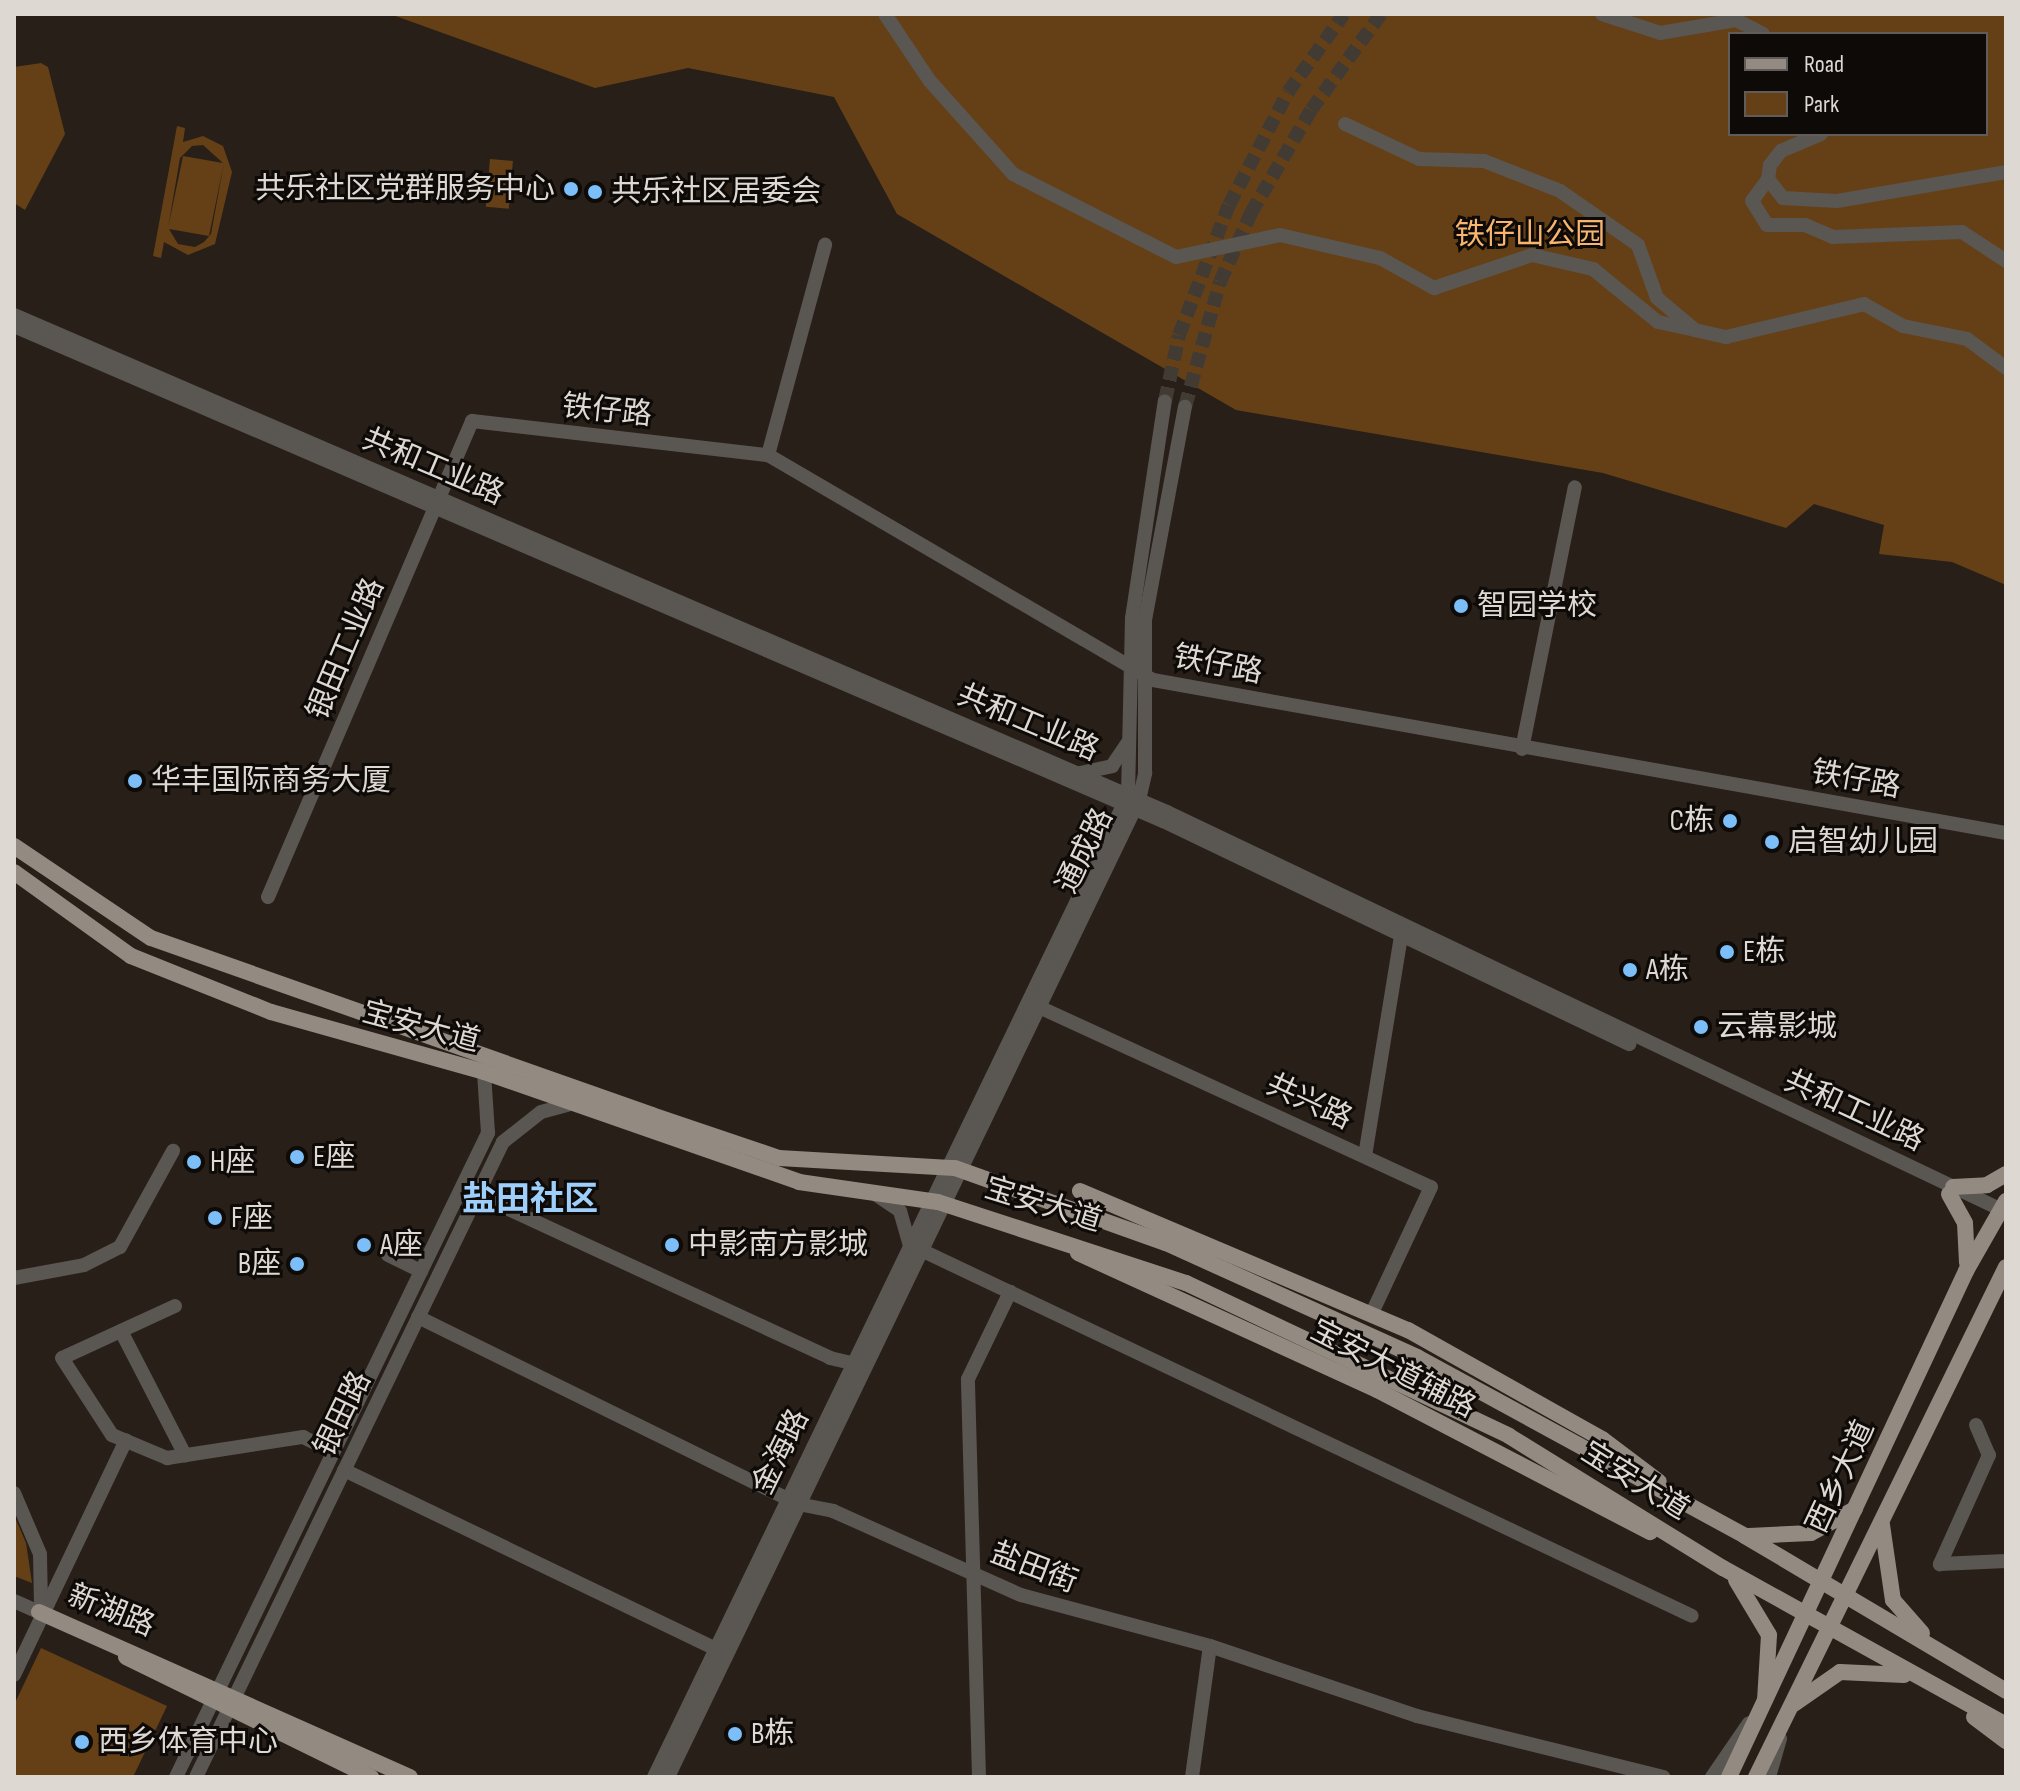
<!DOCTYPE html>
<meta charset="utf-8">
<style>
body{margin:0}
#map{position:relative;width:2020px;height:1791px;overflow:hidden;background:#271f18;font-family:"Sofia Sans Condensed","Noto Sans SC",sans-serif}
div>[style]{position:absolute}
.green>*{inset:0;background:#654017;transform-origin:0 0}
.minor-tunnel>*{height:14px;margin-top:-7px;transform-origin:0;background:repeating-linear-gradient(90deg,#423b34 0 14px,transparent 0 21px)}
.minor>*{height:14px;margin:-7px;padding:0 7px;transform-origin:7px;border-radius:7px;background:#5a5652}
.major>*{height:16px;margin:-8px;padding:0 8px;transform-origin:8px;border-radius:8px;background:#938a82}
.minor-bridge>*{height:14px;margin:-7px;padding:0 7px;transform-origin:7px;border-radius:7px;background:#5a5652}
.dots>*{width:22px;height:22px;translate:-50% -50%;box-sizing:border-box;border:4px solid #0d0a07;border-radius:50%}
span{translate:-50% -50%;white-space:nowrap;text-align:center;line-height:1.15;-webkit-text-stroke:6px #0d0a07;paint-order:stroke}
.poi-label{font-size:30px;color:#ded8d3}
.right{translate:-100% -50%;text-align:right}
.left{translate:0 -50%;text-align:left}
.park-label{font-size:30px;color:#f7b570}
.street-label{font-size:30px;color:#ded8d3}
.quarter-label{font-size:34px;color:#9ecffb;font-weight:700}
.frame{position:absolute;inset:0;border:16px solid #ded8d3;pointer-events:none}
.legend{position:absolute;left:1728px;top:32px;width:260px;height:104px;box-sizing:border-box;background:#0d0a07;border:2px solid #615c59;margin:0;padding:10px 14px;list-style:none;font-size:24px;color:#ded8d3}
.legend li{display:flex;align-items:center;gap:16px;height:40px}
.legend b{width:40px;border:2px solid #615c59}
</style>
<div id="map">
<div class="green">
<i style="clip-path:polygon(evenodd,390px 14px,2006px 14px,2006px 585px,1952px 562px,1879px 554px,1884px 525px,1814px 504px,1786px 528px,1603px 473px,1236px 410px,897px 214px,834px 97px,688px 68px,595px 88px,390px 14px,1730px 34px,1986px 34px,1986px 134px,1730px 134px,1730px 34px)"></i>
<i style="clip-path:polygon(41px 63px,48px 67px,65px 134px,25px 210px,14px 203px,14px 67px)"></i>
<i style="clip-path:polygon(evenodd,177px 126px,185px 128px,183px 142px,203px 136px,223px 146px,232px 172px,215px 244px,188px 255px,164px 242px,161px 258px,153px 256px,177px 126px,203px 145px,223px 163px,183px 156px,168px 228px,180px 158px,192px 146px,203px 145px,177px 126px,224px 163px,211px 234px,204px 242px,195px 247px,178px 244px,169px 229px,209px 236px,224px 163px)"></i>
<i style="left:490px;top:159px;width:23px;height:48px;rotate:5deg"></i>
<i style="clip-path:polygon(14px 1515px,26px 1543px,32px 1583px,14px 1576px)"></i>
<i style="clip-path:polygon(41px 1648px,167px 1706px,133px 1777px,14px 1777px,14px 1705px)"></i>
</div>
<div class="minor-tunnel">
<i style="left:1165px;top:401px;width:67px;rotate:-78deg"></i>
<i style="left:1179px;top:335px;width:139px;rotate:-69deg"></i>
<i style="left:1229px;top:205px;width:127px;rotate:-62.4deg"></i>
<i style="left:1288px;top:92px;width:96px;rotate:-54.3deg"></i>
<i style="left:1185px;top:407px;width:130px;rotate:-74.4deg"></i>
<i style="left:1220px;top:282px;width:76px;rotate:-65.8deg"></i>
<i style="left:1251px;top:213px;width:119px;rotate:-59.8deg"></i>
<i style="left:1311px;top:110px;width:119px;rotate:-53.9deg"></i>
</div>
<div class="minor">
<i style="left:885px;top:14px;width:79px;rotate:56.3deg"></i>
<i style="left:929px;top:80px;width:126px;rotate:48.2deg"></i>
<i style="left:1013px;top:174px;width:183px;rotate:27deg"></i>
<i style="left:1176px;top:257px;width:106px;rotate:-11.9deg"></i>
<i style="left:1280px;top:235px;width:103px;rotate:13deg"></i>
<i style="left:1380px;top:258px;width:62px;rotate:29.1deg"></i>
<i style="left:1434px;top:288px;width:103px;rotate:-18.6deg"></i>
<i style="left:1532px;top:255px;width:63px;rotate:12.9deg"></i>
<i style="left:1593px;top:269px;width:84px;rotate:39.2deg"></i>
<i style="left:1658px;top:322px;width:38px;rotate:12deg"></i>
<i style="left:1602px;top:14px;width:61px;rotate:18.1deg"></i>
<i style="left:1660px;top:33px;width:77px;rotate:-9.7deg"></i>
<i style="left:1736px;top:20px;width:30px;rotate:27deg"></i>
<i style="left:1345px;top:124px;width:82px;rotate:25.3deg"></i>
<i style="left:1419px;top:159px;width:65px;rotate:1.8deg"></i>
<i style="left:1484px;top:161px;width:82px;rotate:21.5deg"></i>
<i style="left:1560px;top:191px;width:95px;rotate:34.7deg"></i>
<i style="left:1638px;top:245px;width:56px;rotate:70.3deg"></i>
<i style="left:1657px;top:298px;width:50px;rotate:40.1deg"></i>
<i style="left:1695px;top:330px;width:32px;rotate:13deg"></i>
<i style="left:1726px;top:337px;width:142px;rotate:-13.4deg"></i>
<i style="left:1864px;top:304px;width:45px;rotate:29.4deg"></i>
<i style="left:1903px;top:326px;width:65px;rotate:11.5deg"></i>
<i style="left:1967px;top:339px;width:49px;rotate:36.6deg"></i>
<i style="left:1821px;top:134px;width:43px;rotate:157deg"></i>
<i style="left:1781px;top:151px;width:18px;rotate:128deg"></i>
<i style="left:1770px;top:165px;width:14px;rotate:98deg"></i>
<i style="left:1768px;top:179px;width:24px;rotate:52deg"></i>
<i style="left:1783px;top:198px;width:54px;rotate:3.2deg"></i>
<i style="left:1837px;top:201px;width:171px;rotate:-9.7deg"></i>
<i style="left:1768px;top:179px;width:27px;rotate:126deg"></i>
<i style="left:1752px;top:201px;width:28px;rotate:58deg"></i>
<i style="left:1767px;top:225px;width:38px"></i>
<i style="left:1805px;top:225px;width:30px;rotate:23deg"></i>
<i style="left:1833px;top:237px;width:129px;rotate:-2.2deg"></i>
<i style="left:1962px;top:232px;width:53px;rotate:33.4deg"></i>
<i style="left:14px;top:315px;width:1256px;rotate:23.32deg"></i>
<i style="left:1167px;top:812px;width:929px;rotate:25.49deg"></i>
<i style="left:14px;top:326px;width:1251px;rotate:23.31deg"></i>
<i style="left:1163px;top:821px;width:517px;rotate:25.57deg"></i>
<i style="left:768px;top:455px;width:218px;rotate:-74.8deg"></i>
<i style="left:1153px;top:680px;width:867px;rotate:10.17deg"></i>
<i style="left:1522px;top:749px;width:267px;rotate:-78.6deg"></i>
<i style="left:1080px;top:773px;width:33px;rotate:-12deg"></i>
<i style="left:1112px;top:766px;width:29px;rotate:-56deg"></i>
<i style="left:268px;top:897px;width:518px;rotate:-66.8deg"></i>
<i style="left:472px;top:421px;width:298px;rotate:6.6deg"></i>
<i style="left:768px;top:455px;width:365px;rotate:30.3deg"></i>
<i style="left:1039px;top:1007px;width:431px;rotate:24.7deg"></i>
<i style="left:1431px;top:1187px;width:139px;rotate:115.1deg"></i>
<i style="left:1365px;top:1156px;width:224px;rotate:-80.7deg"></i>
<i style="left:875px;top:1194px;width:30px;rotate:34deg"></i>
<i style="left:900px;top:1211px;width:36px;rotate:74deg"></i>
<i style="left:478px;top:1195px;width:388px;rotate:24.8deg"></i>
<i style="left:830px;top:1358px;width:32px;rotate:13deg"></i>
<i style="left:921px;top:1250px;width:853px;rotate:25.39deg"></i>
<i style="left:388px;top:1255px;width:37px;rotate:26deg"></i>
<i style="left:14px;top:1278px;width:71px;rotate:-10.5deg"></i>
<i style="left:84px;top:1265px;width:40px;rotate:-26.6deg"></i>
<i style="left:120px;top:1247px;width:110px;rotate:-61.1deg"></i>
<i style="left:175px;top:1306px;width:124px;rotate:155.3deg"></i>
<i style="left:62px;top:1358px;width:92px;rotate:57deg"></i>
<i style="left:112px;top:1435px;width:60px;rotate:22.7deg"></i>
<i style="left:167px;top:1458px;width:138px;rotate:-8.8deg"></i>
<i style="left:303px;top:1437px;width:34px;rotate:26deg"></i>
<i style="left:418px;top:1317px;width:424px;rotate:26.2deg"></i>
<i style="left:798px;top:1504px;width:36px;rotate:11deg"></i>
<i style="left:833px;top:1511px;width:206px;rotate:24.1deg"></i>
<i style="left:1021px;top:1595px;width:196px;rotate:15.1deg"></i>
<i style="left:1210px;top:1646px;width:219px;rotate:18.7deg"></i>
<i style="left:1417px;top:1716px;width:254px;rotate:13.9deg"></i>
<i style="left:121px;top:1331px;width:140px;rotate:62.7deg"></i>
<i style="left:1976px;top:1425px;width:33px;rotate:67deg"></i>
<i style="left:1989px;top:1455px;width:120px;rotate:114.2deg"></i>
<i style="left:1940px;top:1564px;width:66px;rotate:-2.6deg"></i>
<i style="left:344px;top:1470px;width:420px;rotate:25.7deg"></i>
<i style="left:14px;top:1493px;width:66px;rotate:66.9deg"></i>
<i style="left:40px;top:1554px;width:50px;rotate:88.9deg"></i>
<i style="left:14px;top:1601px;width:27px;rotate:24deg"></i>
<i style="left:14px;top:1675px;width:260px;rotate:-64.5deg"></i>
<i style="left:176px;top:1777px;width:716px;rotate:-64.15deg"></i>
<i style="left:488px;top:1133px;width:61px;rotate:-93.8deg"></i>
<i style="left:196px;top:1777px;width:705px;rotate:-64.2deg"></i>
<i style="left:503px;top:1142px;width:48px;rotate:-38.3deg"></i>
<i style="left:541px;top:1112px;width:28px;rotate:-15deg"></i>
<i style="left:654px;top:1777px;width:1090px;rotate:-64.23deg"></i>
<i style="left:1128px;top:795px;width:177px;rotate:-88.7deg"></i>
<i style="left:1132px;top:618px;width:219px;rotate:-81.4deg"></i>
<i style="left:668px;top:1777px;width:1085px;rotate:-64.26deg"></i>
<i style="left:1139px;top:800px;width:28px;rotate:-77deg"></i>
<i style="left:1145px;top:773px;width:153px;rotate:-90deg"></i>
<i style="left:1145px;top:620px;width:217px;rotate:-79.4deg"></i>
<i style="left:979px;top:1777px;width:398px;rotate:-91.6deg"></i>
<i style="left:968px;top:1379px;width:97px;rotate:-64.2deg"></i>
<i style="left:1192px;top:1777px;width:132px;rotate:-82.2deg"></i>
<i style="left:1712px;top:1777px;width:65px;rotate:-55.6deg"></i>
<i style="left:1769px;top:1777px;width:40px;rotate:-74deg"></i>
</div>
<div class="major">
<i style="left:14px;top:846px;width:165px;rotate:33.9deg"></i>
<i style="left:151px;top:938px;width:531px;rotate:19.46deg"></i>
<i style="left:652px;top:1115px;width:134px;rotate:18.7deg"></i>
<i style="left:779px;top:1158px;width:176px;rotate:3.3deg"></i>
<i style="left:955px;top:1168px;width:224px;rotate:19.6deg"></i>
<i style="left:1166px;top:1243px;width:276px;rotate:24.4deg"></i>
<i style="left:1417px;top:1357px;width:374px;rotate:28.6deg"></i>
<i style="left:1745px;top:1536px;width:304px;rotate:30.7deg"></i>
<i style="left:14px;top:872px;width:144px;rotate:35.7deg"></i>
<i style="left:131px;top:956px;width:151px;rotate:21.8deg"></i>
<i style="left:271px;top:1012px;width:221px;rotate:15.7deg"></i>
<i style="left:484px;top:1072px;width:334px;rotate:19.2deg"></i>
<i style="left:799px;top:1182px;width:140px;rotate:8.2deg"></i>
<i style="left:938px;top:1202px;width:261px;rotate:18.1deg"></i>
<i style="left:1186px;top:1283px;width:357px;rotate:25.3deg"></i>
<i style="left:1509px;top:1436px;width:251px;rotate:31.7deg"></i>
<i style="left:1723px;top:1568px;width:324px;rotate:29deg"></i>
<i style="left:1953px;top:1187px;width:34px;rotate:-3deg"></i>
<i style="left:1987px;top:1185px;width:22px;rotate:-30deg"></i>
<i style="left:1080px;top:1191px;width:356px;rotate:23deg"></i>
<i style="left:1408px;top:1330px;width:223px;rotate:29.3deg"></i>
<i style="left:1602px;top:1439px;width:71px;rotate:37deg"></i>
<i style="left:1949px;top:1194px;width:33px;rotate:61deg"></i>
<i style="left:1965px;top:1223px;width:40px;rotate:87.1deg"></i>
<i style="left:1078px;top:1253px;width:329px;rotate:24.6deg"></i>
<i style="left:1377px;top:1390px;width:308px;rotate:27.5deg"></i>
<i style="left:1882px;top:1525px;width:76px;rotate:81.7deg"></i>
<i style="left:1893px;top:1600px;width:44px;rotate:48.7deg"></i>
<i style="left:1749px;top:1536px;width:62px;rotate:-2.8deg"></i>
<i style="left:1811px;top:1533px;width:50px;rotate:-28.6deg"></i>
<i style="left:1736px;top:1580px;width:64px;rotate:59deg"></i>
<i style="left:1769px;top:1635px;width:65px;rotate:93.5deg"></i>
<i style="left:39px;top:1612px;width:406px;rotate:24deg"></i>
<i style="left:126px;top:1657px;width:273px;rotate:26.1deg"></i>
<i style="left:1794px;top:1704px;width:56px;rotate:-34.8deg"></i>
<i style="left:1840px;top:1672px;width:64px;rotate:2.7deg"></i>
<i style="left:1974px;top:1717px;width:40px;rotate:37deg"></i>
<i style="left:1729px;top:1777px;width:559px;rotate:-64.9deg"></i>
<i style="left:1966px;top:1271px;width:81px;rotate:-60.3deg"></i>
<i style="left:1756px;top:1777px;width:568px;rotate:-63.89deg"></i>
</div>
<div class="minor-bridge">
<i style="left:1083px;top:639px;width:81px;rotate:30.4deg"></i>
</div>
<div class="dots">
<i style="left:571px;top:189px;background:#7bbef8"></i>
<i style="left:595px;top:192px;background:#7bbef8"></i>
<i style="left:1461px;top:606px;background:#7bbef8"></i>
<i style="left:135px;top:781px;background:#7bbef8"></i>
<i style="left:1730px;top:821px;background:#7bbef8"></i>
<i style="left:1772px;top:842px;background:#7bbef8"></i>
<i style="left:1727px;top:952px;background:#7bbef8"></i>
<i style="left:1630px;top:970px;background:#7bbef8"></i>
<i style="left:1701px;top:1027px;background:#7bbef8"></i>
<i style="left:297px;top:1157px;background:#7bbef8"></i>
<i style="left:194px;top:1162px;background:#7bbef8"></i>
<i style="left:215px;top:1218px;background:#7bbef8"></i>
<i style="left:364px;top:1245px;background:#7bbef8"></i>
<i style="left:672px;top:1245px;background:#7bbef8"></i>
<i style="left:297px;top:1264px;background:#7bbef8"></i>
<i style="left:735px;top:1734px;background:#7bbef8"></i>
<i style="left:82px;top:1742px;background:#7bbef8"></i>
</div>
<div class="poi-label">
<span class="right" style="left:555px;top:189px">共乐社区党群服务中心</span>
<span class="left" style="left:611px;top:192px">共乐社区居委会</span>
<span class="left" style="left:1477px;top:606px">智园学校</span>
<span class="left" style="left:151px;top:781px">华丰国际商务大厦</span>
<span class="right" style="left:1714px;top:821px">C栋</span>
<span class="left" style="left:1788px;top:842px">启智幼儿园</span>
<span class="left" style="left:1743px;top:952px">E栋</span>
<span class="left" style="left:1646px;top:970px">A栋</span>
<span class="left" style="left:1717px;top:1027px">云幕影城</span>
<span class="left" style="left:313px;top:1157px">E座</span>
<span class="left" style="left:210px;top:1162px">H座</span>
<span class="left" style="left:231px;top:1218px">F座</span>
<span class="left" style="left:380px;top:1245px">A座</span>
<span class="left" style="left:688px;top:1245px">中影南方影城</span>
<span class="right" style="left:281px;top:1264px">B座</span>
<span class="left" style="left:751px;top:1734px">B栋</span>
<span class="left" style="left:98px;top:1742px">西乡体育中心</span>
</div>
<div class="park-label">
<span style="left:1530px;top:235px">铁仔山公园</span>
</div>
<div class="street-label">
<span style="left:607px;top:411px;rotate:6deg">铁仔路</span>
<span style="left:433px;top:467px;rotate:23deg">共和工业路</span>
<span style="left:346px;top:649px;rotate:-67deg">银田工业路</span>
<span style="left:1218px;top:665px;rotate:11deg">铁仔路</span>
<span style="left:1028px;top:723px;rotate:23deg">共和工业路</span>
<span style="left:1856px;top:780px;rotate:10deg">铁仔路</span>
<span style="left:1085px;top:851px;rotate:-64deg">通成路</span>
<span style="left:421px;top:1027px;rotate:15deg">宝安大道</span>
<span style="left:1309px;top:1102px;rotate:25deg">共兴路</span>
<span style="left:1854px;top:1111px;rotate:25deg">共和工业路</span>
<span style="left:1043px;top:1205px;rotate:17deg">宝安大道</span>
<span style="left:1393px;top:1369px;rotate:27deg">宝安大道辅路</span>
<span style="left:343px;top:1414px;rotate:-64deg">银田路</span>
<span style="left:781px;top:1452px;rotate:-64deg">金海路</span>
<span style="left:1841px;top:1477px;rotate:-65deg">西乡大道</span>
<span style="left:1635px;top:1481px;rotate:32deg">宝安大道</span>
<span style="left:1034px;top:1568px;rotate:21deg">盐田街</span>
<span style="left:111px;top:1611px;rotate:22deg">新湖路</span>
</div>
<div class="quarter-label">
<span style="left:530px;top:1200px">盐田社区</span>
</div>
<div class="frame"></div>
<ul class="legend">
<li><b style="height:10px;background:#938a82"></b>Road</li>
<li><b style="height:22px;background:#654017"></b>Park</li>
</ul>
</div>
